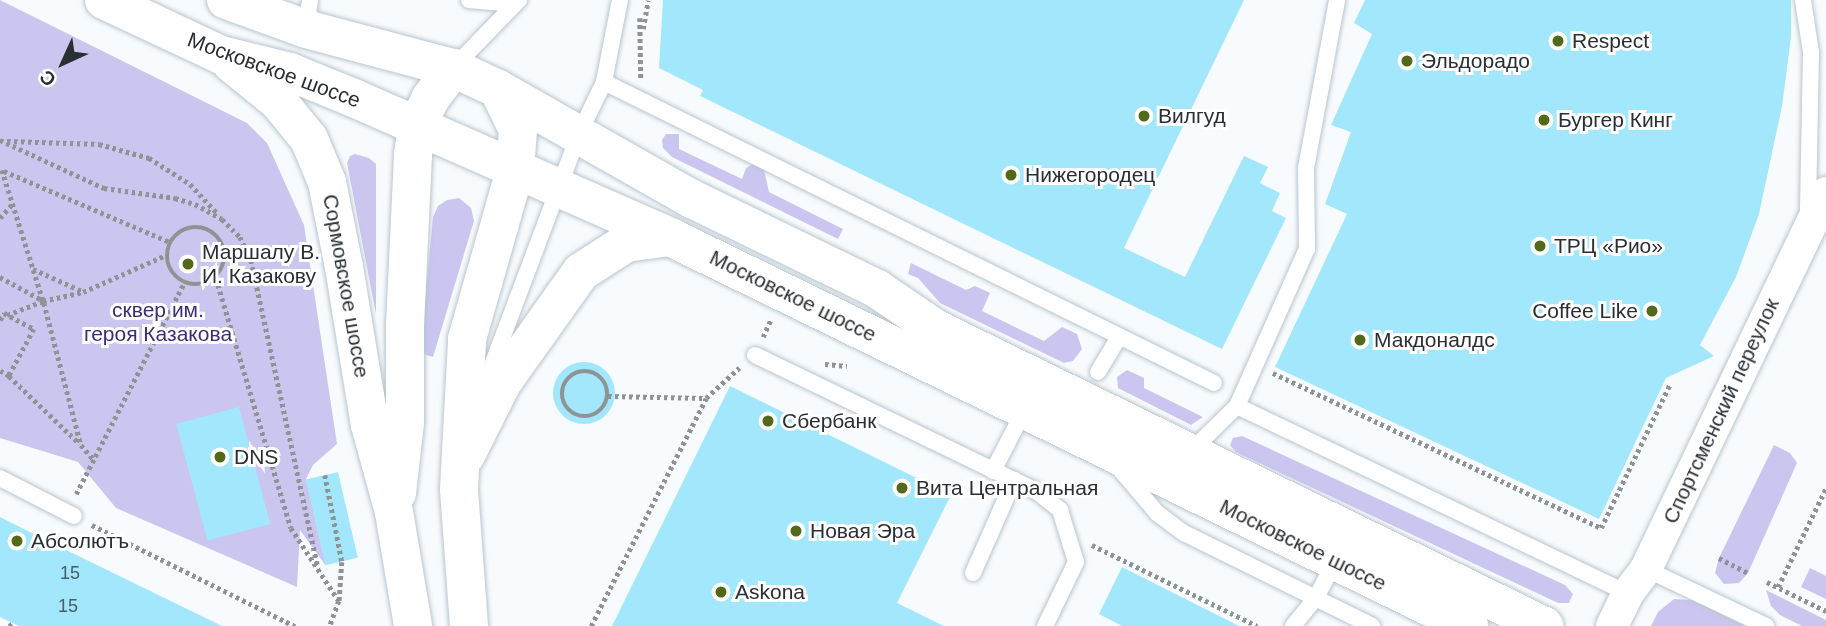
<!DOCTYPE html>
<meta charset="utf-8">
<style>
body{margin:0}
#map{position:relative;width:1826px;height:626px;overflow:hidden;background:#f8fbfd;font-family:Arial,sans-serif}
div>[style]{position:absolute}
.green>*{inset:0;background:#cac6f0}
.building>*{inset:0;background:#a2e7fb;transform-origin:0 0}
.round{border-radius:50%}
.path>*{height:4.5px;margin-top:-2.25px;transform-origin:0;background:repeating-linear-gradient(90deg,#8f9396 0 3.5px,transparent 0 7px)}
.path>.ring{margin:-2.25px;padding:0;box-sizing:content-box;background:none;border:4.5px solid #8f9396;border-radius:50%}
.roads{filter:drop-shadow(0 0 2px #b8c5cf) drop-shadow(0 0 2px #b8c5cf)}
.lane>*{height:16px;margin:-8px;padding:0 8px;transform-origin:8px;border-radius:8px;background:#fff}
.street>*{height:32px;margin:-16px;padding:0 16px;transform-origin:16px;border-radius:16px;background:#fff}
.secondary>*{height:38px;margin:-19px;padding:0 19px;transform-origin:19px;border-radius:19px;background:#fff}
.dots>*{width:19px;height:19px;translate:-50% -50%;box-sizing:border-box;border:4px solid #fff;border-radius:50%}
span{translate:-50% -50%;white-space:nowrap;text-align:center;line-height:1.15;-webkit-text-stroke:6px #fff;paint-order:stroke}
.number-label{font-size:18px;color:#485d65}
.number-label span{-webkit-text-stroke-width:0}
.poi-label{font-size:21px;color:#2a2f33}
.left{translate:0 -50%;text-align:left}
.right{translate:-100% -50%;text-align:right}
.street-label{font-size:21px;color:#2a2f33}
.park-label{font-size:21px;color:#3d2d77}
.north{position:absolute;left:28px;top:28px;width:70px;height:70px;-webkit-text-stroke:5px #fff;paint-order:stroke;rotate:225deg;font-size:19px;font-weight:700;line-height:28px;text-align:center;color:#2a2f33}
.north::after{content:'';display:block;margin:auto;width:24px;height:32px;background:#2a2f33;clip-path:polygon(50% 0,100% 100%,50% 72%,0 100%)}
</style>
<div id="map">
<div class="green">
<i style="clip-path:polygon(0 0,247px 123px,267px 143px,304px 225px,337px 444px,313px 465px,306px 479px,326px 566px,300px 530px,297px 587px,116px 508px,78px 462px,0 438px)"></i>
<i style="clip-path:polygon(666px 134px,679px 134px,679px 149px,742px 179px,746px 168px,753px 164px,764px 170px,769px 192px,843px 229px,838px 239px,672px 157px,663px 148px,662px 140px)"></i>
<i style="clip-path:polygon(355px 154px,369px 158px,376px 164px,376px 314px,347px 163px,350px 156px)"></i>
<i style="clip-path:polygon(459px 198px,471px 208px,474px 221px,433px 357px,420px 353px,433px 217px,438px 206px,447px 200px)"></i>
<i style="clip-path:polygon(911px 263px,966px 290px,975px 286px,990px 293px,982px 311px,1044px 341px,1062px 327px,1077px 334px,1082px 349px,1073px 361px,1064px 363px,940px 303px,918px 278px,908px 274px)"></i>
<i style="clip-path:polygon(1127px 370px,1144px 378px,1144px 388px,1203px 417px,1191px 425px,1118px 388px,1117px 377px)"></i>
<i style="clip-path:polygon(1242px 436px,1565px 585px,1573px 594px,1569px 603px,1558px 603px,1236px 452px,1230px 445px,1233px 438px)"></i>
<i style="clip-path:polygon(1774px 445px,1790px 453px,1797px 463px,1748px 573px,1739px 583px,1724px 584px,1715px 573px,1719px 558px)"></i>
<i style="clip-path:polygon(1810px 568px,1826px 576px,1826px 599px,1801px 587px)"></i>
<i style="clip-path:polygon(1766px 590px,1826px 620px,1826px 626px,1802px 626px,1780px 615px,1771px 606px)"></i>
<i style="clip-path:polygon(1674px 599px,1692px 600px,1745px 626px,1651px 626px,1658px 612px)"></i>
</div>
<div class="building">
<i style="clip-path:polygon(663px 0,1244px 0,1124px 248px,1185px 277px,1244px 156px,1268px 167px,1260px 183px,1280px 193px,1272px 211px,1286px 218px,1222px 349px,700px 96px,703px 90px,659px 68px)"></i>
<i style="clip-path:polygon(1365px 0,1791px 0,1791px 37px,1782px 106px,1759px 214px,1736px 277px,1700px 345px,1714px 356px,1666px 378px,1599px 519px,1275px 367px,1347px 214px,1325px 204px,1351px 132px,1331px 125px,1372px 34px,1354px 23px)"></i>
<i class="round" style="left:553px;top:362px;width:62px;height:62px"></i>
<i style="clip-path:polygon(730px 386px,951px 495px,897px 603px,944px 626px,612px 626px)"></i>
<i style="left:239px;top:407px;width:121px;height:65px;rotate:75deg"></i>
<i style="left:338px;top:472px;width:88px;height:33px;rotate:77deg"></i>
<i style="clip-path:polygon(0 517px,62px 548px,222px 626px,19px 626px,0 617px)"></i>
<i style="clip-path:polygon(1122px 567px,1239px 626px,1122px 626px,1099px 614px)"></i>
</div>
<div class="path">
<i style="left:640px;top:18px;width:61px;rotate:89.1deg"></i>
<i style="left:643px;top:29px;width:29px;rotate:-80deg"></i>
<i style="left:0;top:140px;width:115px;rotate:24.8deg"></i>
<i style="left:104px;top:188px;width:72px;rotate:8deg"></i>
<i style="left:175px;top:198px;width:21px;rotate:17deg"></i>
<i style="left:195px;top:204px;width:31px;rotate:29deg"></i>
<i style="left:222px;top:219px;width:25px;rotate:45deg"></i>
<i style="left:240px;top:237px;width:25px;rotate:64deg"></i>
<i style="left:251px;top:260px;width:315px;rotate:77.7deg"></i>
<i style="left:7px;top:141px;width:92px;rotate:1.9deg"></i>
<i style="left:99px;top:144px;width:52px;rotate:15.6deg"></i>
<i style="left:149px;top:158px;width:49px;rotate:32.4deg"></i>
<i style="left:190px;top:184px;width:42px;rotate:46.9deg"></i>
<i style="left:2px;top:170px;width:139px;rotate:72.5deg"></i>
<i style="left:44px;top:303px;width:147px;rotate:75.4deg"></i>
<i style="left:81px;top:445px;width:18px;rotate:49deg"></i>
<i style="left:4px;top:171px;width:181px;rotate:23.2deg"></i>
<i style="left:0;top:218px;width:18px;rotate:-49deg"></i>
<i class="ring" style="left:167px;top:227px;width:53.5px;height:53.5px"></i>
<i style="left:33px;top:269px;width:54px;rotate:24.2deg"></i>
<i style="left:0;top:277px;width:48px;rotate:28.7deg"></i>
<i style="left:216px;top:278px;width:261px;rotate:73.3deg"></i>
<i style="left:291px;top:528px;width:87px;rotate:56.7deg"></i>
<i style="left:7px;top:315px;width:39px;rotate:-21deg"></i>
<i style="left:43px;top:301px;width:41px;rotate:-12.7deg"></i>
<i style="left:83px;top:292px;width:91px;rotate:-24deg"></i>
<i style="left:0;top:320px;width:8px;rotate:-60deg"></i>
<i style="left:4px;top:313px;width:34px;rotate:28deg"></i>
<i style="left:34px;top:329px;width:53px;rotate:118deg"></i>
<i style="left:9px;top:376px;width:10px;rotate:-151deg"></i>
<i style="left:763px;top:337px;width:20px;rotate:-66deg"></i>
<i style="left:825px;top:364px;width:22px;rotate:5deg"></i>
<i class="ring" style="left:562px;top:371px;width:41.5px;height:41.5px"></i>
<i style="left:1273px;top:373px;width:363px;rotate:25.3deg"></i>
<i style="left:1601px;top:528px;width:160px;rotate:-64.4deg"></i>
<i style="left:9px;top:376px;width:98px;rotate:43.8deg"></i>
<i style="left:608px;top:396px;width:97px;rotate:1.2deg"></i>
<i style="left:325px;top:475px;width:89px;rotate:78.9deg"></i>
<i style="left:342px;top:562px;width:39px;rotate:94deg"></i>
<i style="left:339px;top:601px;width:27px;rotate:110deg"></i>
<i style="left:76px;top:494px;width:237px;rotate:-62.9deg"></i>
<i style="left:92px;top:525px;width:227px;rotate:26.5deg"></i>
<i style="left:52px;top:542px;width:13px;rotate:-63deg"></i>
<i style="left:1092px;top:545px;width:184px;rotate:26.1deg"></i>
<i style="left:1719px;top:558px;width:33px;rotate:27deg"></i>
<i style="left:1767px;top:582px;width:66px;rotate:26.2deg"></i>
<i style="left:1778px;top:587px;width:110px;rotate:-64.1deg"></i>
<i style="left:9px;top:626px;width:5px;rotate:-37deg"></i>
<i style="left:591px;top:626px;width:255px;rotate:-63.2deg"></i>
<i style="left:706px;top:398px;width:45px;rotate:-42.3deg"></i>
</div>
<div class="roads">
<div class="lane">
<i style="left:469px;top:0;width:46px;rotate:5deg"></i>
<i style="left:1803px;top:0;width:53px;rotate:81.3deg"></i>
<i style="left:1811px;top:52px;width:162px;rotate:91.1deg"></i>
<i style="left:306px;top:29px;width:29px;rotate:-82deg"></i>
<i style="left:453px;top:68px;width:95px;rotate:-45.9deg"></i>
<i style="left:604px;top:82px;width:680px;rotate:26.26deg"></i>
<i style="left:755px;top:355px;width:312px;rotate:25.8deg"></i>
<i style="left:1036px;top:491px;width:31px;rotate:38deg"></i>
<i style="left:1060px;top:510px;width:54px;rotate:72.9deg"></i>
<i style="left:1076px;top:562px;width:71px;rotate:115.8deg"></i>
<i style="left:1098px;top:372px;width:41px;rotate:-59deg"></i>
<i style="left:488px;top:376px;width:256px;rotate:-69.4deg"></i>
<i style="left:578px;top:136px;width:60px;rotate:-64.3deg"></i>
<i style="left:604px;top:82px;width:84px;rotate:-79deg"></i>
<i style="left:1237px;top:406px;width:433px;rotate:25.6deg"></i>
<i style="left:1189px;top:453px;width:67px;rotate:-44.4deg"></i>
<i style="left:1237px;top:406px;width:172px;rotate:-66deg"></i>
<i style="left:1307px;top:249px;width:81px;rotate:-90.7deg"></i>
<i style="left:1306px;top:168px;width:171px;rotate:-79.5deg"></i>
<i style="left:1119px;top:468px;width:59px;rotate:49.8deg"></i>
<i style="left:1157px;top:513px;width:34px;rotate:37deg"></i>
<i style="left:1184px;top:533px;width:210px;rotate:26.3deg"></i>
<i style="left:993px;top:471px;width:70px;rotate:-62.7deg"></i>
<i style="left:0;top:478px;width:83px;rotate:27.2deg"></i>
<i style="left:1646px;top:569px;width:133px;rotate:25.4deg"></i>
<i style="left:973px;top:573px;width:102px;rotate:-66.2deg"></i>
<i style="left:1293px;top:626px;width:36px;rotate:-51deg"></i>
<i style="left:1316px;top:598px;width:42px;rotate:-62.8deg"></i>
</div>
<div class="street">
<i style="left:1612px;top:626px;width:37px;rotate:-64deg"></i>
<i style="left:1628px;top:593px;width:30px;rotate:-53deg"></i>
<i style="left:1646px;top:569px;width:417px;rotate:-64.4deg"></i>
</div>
<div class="secondary">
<i style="left:104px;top:0;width:129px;rotate:25.2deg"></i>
<i style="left:221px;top:55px;width:71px;rotate:13.8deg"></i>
<i style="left:290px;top:72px;width:71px;rotate:22.2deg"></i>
<i style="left:356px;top:99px;width:343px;rotate:23.7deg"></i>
<i style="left:670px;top:237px;width:889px;rotate:25.96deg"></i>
<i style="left:226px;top:0;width:85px;rotate:19.9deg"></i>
<i style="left:306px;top:29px;width:152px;rotate:14.9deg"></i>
<i style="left:453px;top:68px;width:50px;rotate:25deg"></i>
<i style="left:498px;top:89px;width:223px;rotate:29.6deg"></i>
<i style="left:692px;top:199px;width:206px;rotate:25.9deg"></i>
<i style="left:877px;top:289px;width:71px;rotate:34.1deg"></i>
<i style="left:936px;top:329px;width:677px;rotate:26.03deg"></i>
<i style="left:231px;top:63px;width:60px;rotate:39deg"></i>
<i style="left:278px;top:101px;width:49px;rotate:50.8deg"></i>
<i style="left:309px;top:139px;width:47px;rotate:67.3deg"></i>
<i style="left:327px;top:182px;width:87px;rotate:78.7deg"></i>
<i style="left:344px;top:267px;width:160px;rotate:80.7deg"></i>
<i style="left:370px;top:425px;width:90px;rotate:74.6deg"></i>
<i style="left:394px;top:512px;width:116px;rotate:80.5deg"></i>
<i style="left:466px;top:455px;width:80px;rotate:-63.4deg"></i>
<i style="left:502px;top:383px;width:136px;rotate:-54.6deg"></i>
<i style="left:581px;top:272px;width:54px;rotate:-32.8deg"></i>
<i style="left:626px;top:243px;width:44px;rotate:-7.8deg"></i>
<i style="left:397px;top:493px;width:70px;rotate:-83.5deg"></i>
<i style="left:405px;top:423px;width:98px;rotate:-90deg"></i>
<i style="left:405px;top:325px;width:170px;rotate:-87.3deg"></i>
<i style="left:413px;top:155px;width:29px;rotate:-82deg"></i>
<i style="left:417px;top:126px;width:30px;rotate:-64deg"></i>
<i style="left:430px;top:99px;width:39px;rotate:-53deg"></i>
<i style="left:469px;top:626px;width:137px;rotate:-94.2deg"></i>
<i style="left:459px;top:489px;width:150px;rotate:-86.9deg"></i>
<i style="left:467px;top:339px;width:176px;rotate:-74.1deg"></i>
<i style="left:515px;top:170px;width:40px;rotate:-85.7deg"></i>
<i style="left:518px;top:130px;width:46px;rotate:-116deg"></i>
</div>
</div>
<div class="dots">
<i style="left:1558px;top:41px;background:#516918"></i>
<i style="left:1407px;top:61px;background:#516918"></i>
<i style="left:1144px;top:116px;background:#516918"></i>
<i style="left:1544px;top:120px;background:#516918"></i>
<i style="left:1011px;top:175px;background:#516918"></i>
<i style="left:1540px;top:246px;background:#516918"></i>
<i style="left:188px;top:264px;background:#516918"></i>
<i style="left:1652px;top:311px;background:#516918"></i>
<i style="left:1360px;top:340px;background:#516918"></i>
<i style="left:768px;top:421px;background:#516918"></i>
<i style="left:220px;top:457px;background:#516918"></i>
<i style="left:902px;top:488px;background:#516918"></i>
<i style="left:796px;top:531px;background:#516918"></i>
<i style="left:17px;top:541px;background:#516918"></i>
<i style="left:721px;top:592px;background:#516918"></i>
</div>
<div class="number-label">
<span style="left:70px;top:573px">15</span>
<span style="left:68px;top:606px">15</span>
</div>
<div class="poi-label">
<span class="left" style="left:1572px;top:41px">Respect</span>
<span class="left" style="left:1421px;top:61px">Эльдорадо</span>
<span class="left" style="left:1158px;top:116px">Вилгуд</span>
<span class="left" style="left:1558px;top:120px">Бургер Кинг</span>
<span class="left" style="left:1025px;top:175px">Нижегородец</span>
<span class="left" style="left:1554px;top:246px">ТРЦ «Рио»</span>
<span class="left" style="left:202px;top:264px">Маршалу В.<br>И. Казакову</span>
<span class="right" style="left:1638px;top:311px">Coffee Like</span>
<span class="left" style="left:1374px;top:340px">Макдоналдс</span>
<span class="left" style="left:782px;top:421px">Сбербанк</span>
<span class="left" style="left:234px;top:457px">DNS</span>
<span class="left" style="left:916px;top:488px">Вита Центральная</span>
<span class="left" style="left:810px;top:531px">Новая Эра</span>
<span class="left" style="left:31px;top:541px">Абсолютъ</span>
<span class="left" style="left:735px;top:592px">Askona</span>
</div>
<div class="street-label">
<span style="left:274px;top:70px;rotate:20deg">Московское шоссе</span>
<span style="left:346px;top:286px;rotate:80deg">Сормовское шоссе</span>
<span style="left:793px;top:296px;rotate:26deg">Московское шоссе</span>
<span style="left:1721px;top:411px;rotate:-65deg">Спортсменский переулок</span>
<span style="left:1303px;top:545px;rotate:26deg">Московское шоссе</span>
</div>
<div class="park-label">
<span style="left:158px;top:322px">сквер им.<br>героя Казакова</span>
</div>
<div class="north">С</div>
</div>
